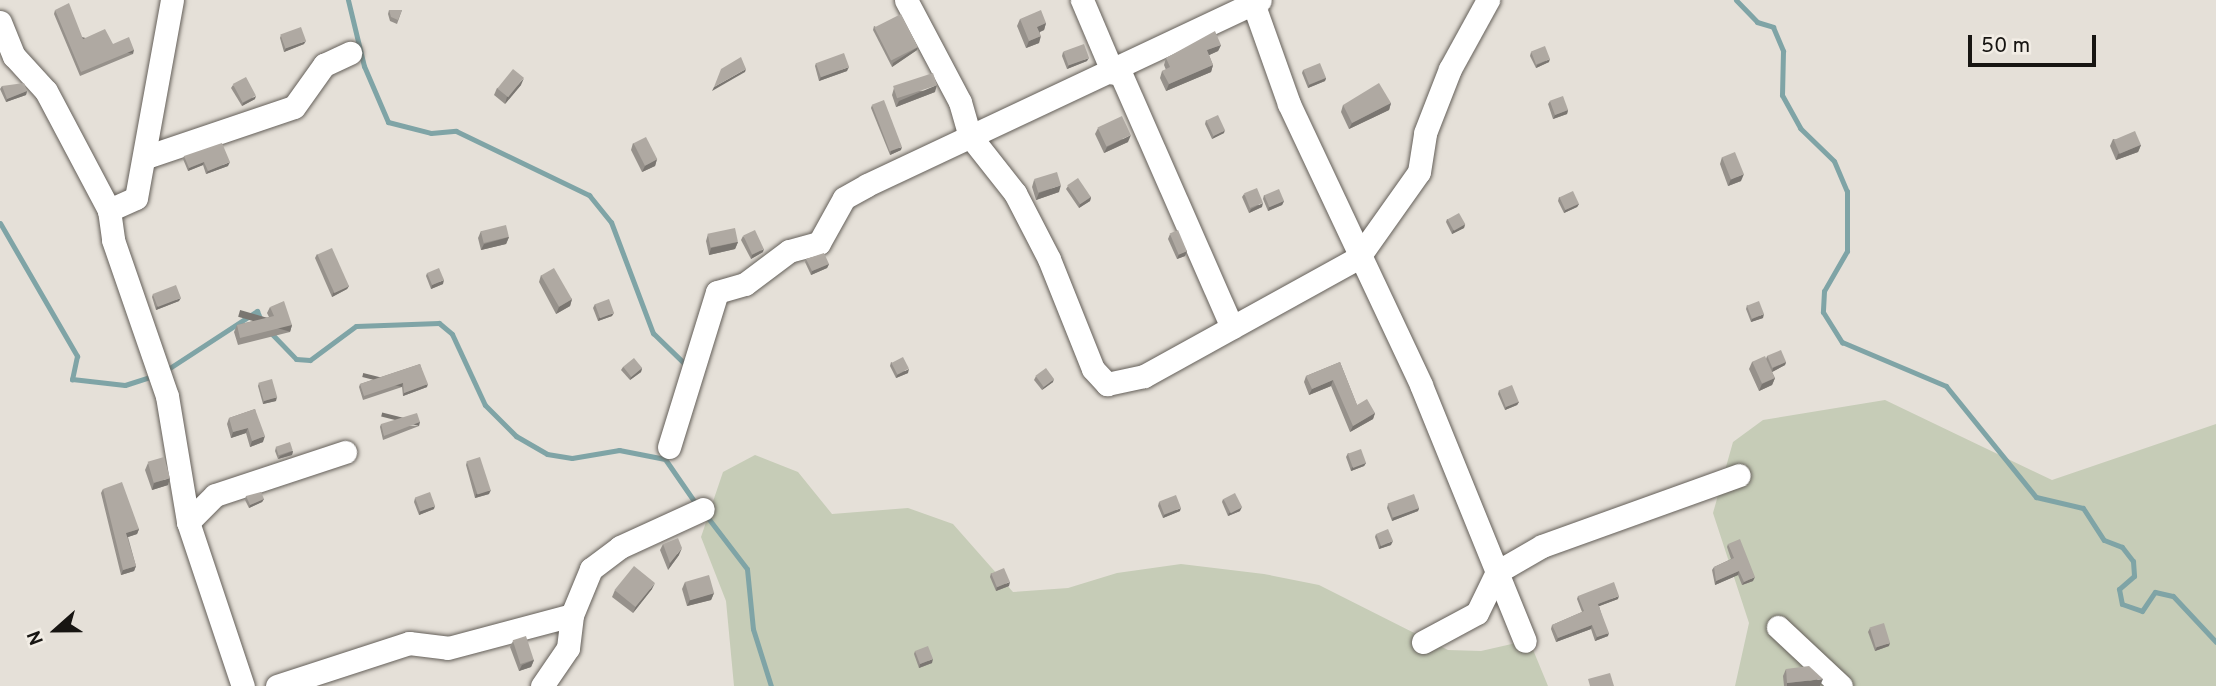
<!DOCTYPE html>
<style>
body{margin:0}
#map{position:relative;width:2216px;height:686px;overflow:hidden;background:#e5e0d8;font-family:Overpass,sans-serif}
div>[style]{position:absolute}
.green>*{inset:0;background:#c6ccb7}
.stream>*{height:5px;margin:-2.5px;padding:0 2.5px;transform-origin:2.5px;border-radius:2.5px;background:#7fa4a6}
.roads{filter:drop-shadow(0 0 2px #645f59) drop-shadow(0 0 2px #645f59)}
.minor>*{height:23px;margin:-11.5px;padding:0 11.5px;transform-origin:11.5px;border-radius:11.5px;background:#fff}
.wall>*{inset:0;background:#96918b}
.shaded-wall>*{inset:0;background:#7a7671;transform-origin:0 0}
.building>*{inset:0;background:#afa9a2;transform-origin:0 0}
span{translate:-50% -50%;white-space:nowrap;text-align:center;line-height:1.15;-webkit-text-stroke:5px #f2ede5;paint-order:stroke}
.north{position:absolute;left:21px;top:595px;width:70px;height:70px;-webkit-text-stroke:5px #f2ede5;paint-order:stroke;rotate:249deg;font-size:19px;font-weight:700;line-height:28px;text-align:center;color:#171512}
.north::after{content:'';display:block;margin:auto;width:24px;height:32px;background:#171512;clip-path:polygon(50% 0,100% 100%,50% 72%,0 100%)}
.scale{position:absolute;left:1968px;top:35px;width:128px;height:32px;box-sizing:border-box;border:4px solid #171512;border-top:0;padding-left:9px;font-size:21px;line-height:24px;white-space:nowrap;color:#171512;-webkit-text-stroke:5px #f2ede5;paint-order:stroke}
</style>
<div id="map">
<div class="green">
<i style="clip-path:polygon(1885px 400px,2052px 480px,2216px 424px,2216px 686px,1735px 686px,1749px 623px,1713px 513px,1733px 442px,1763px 420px)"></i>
<i style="clip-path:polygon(755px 455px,798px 472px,832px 514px,908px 508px,953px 524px,1013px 592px,1068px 588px,1117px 573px,1181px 564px,1264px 574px,1319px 585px,1448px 650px,1481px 651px,1529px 640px,1548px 686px,734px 686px,726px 601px,701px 537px,723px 472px)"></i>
</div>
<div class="stream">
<i style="left:348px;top:0;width:68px;rotate:76.4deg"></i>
<i style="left:364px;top:66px;width:61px;rotate:66.8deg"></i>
<i style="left:388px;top:122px;width:44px;rotate:14.3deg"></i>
<i style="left:431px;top:133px;width:25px;rotate:-5deg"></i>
<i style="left:456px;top:131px;width:148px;rotate:25.7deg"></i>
<i style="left:589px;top:195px;width:35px;rotate:51deg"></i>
<i style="left:611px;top:222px;width:119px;rotate:69.3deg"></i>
<i style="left:653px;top:333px;width:49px;rotate:44.2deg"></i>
<i style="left:1736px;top:0;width:30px;rotate:46deg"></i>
<i style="left:1757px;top:22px;width:17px;rotate:17deg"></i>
<i style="left:1773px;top:27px;width:26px;rotate:67deg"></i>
<i style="left:1783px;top:51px;width:44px;rotate:91.3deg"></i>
<i style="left:1782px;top:95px;width:38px;rotate:61deg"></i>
<i style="left:1800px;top:128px;width:47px;rotate:44.1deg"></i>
<i style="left:1834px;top:161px;width:33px;rotate:67deg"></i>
<i style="left:1847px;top:191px;width:60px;rotate:90deg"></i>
<i style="left:1847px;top:251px;width:46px;rotate:119.9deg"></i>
<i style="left:1824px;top:291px;width:21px;rotate:93deg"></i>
<i style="left:1823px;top:312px;width:36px;rotate:58deg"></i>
<i style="left:1842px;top:342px;width:113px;rotate:22.9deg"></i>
<i style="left:1946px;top:386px;width:143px;rotate:51deg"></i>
<i style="left:2036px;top:497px;width:48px;rotate:13.2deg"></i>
<i style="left:2083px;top:508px;width:38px;rotate:57deg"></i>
<i style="left:2104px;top:540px;width:19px;rotate:21deg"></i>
<i style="left:2122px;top:547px;width:18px;rotate:52deg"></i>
<i style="left:2133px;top:561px;width:15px;rotate:86deg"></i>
<i style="left:2134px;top:576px;width:20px;rotate:139deg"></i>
<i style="left:2119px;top:589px;width:15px;rotate:79deg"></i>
<i style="left:2122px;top:604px;width:21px;rotate:19deg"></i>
<i style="left:2142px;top:611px;width:23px;rotate:-56deg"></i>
<i style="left:2155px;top:592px;width:18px;rotate:13deg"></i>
<i style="left:2173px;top:596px;width:63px;rotate:46.9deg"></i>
<i style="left:0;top:223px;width:154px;rotate:59.9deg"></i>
<i style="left:77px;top:356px;width:24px;rotate:102deg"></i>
<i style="left:72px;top:379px;width:53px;rotate:6.5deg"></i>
<i style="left:125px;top:385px;width:29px;rotate:-18deg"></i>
<i style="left:270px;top:332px;width:37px;rotate:46deg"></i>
<i style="left:296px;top:359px;width:14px;rotate:4deg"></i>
<i style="left:310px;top:360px;width:57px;rotate:-36.5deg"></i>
<i style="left:356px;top:326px;width:83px;rotate:-2.1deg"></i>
<i style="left:439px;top:323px;width:17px;rotate:40deg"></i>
<i style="left:452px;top:334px;width:78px;rotate:65.1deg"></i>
<i style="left:485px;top:405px;width:44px;rotate:45deg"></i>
<i style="left:516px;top:436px;width:36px;rotate:30deg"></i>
<i style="left:547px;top:454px;width:25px;rotate:9deg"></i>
<i style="left:572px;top:458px;width:48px;rotate:-9.7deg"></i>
<i style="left:619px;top:450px;width:47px;rotate:11.1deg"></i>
<i style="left:665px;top:459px;width:55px;rotate:55.4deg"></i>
<i style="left:165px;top:371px;width:110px;rotate:-33.1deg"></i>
<i style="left:257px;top:311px;width:15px;rotate:67deg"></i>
<i style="left:705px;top:514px;width:69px;rotate:52.6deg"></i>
<i style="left:747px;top:569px;width:60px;rotate:84.3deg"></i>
<i style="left:753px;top:629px;width:60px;rotate:72.5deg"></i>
</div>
<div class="roads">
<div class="minor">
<i style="left:172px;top:0;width:201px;rotate:100.3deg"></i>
<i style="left:136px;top:198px;width:30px;rotate:156deg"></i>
<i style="left:109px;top:210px;width:30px;rotate:82deg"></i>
<i style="left:113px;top:240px;width:165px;rotate:70.9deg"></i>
<i style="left:167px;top:396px;width:128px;rotate:80.5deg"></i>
<i style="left:188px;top:522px;width:173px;rotate:71.5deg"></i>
<i style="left:906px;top:0;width:115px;rotate:62.1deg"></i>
<i style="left:960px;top:102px;width:35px;rotate:74deg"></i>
<i style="left:970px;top:136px;width:73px;rotate:51.7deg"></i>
<i style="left:1015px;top:193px;width:74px;rotate:62.7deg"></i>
<i style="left:1049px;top:259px;width:118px;rotate:68.2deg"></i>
<i style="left:1093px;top:369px;width:21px;rotate:47deg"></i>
<i style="left:1107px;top:384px;width:38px;rotate:-12deg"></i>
<i style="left:1144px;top:376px;width:244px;rotate:-28.9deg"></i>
<i style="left:1358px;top:258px;width:105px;rotate:-54.7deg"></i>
<i style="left:1419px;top:172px;width:39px;rotate:-81deg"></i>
<i style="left:1425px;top:133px;width:69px;rotate:-68.7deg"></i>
<i style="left:1450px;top:69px;width:79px;rotate:-61.2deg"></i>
<i style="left:1082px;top:0;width:79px;rotate:67deg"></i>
<i style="left:1252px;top:0;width:110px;rotate:70.4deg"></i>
<i style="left:1289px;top:104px;width:310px;rotate:64.8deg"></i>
<i style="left:1421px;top:385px;width:276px;rotate:67.9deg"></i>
<i style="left:0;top:22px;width:37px;rotate:68deg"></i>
<i style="left:14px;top:56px;width:47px;rotate:47.6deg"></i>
<i style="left:46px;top:91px;width:135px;rotate:62.1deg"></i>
<i style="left:1119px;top:70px;width:281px;rotate:66.3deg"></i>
<i style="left:146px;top:157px;width:156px;rotate:-18.7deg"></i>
<i style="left:294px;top:107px;width:52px;rotate:-54.5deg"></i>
<i style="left:324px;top:65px;width:29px;rotate:-25deg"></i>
<i style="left:669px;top:447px;width:162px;rotate:-72.8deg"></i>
<i style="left:717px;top:292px;width:29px;rotate:-16deg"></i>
<i style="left:745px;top:284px;width:55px;rotate:-36.9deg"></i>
<i style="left:789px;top:251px;width:31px;rotate:-15deg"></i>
<i style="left:819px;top:243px;width:51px;rotate:-60.9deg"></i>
<i style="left:844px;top:198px;width:26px;rotate:-29deg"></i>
<i style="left:867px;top:185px;width:434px;rotate:-25.2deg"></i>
<i style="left:188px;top:522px;width:38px;rotate:-45deg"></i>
<i style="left:215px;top:495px;width:137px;rotate:-18.3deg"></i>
<i style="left:1778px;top:627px;width:86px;rotate:43.1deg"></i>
<i style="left:1423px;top:642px;width:61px;rotate:-28.2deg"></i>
<i style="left:1477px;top:613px;width:46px;rotate:-64deg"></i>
<i style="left:1497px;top:572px;width:52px;rotate:-30deg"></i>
<i style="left:1542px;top:546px;width:209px;rotate:-19.8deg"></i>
<i style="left:277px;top:686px;width:139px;rotate:-18deg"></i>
<i style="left:409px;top:643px;width:39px;rotate:7deg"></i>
<i style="left:448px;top:648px;width:128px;rotate:-14.9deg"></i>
<i style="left:542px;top:686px;width:46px;rotate:-55.6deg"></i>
<i style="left:568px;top:648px;width:33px;rotate:-83deg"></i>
<i style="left:572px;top:615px;width:50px;rotate:-67.6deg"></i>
<i style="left:591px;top:569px;width:36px;rotate:-37deg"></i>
<i style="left:620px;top:547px;width:91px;rotate:-24.6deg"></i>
</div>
</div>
<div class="wall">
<i style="clip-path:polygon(55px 10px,83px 39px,113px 44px,133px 54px,80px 76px,54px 14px)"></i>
<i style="clip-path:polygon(389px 10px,402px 10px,397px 24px,390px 21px,388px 14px)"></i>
<i style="clip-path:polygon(1020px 19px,1046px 23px,1044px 30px,1040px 32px,1039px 43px,1026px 48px,1017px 26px)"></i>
<i style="clip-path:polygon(874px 26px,918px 47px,917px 50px,892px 67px,873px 30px)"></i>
<i style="clip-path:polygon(281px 35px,304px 44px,284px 52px,280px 38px)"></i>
<i style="clip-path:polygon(1221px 45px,1218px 51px,1209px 55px,1213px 65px,1211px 72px,1166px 91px,1160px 78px,1162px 71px,1166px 70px,1164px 65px,1166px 58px)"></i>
<i style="clip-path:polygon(1063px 52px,1087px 61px,1067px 69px,1062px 56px)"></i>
<i style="clip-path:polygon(1531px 52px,1549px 62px,1536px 68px,1530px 56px)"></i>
<i style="clip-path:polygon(816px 63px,847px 71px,819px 81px,815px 66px)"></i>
<i style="clip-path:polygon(1303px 70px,1326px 78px,1325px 81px,1308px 88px,1302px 73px)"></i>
<i style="clip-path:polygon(233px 85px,255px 99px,242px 106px,231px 88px)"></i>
<i style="clip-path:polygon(521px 85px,505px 104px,494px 95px,497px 88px)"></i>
<i style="clip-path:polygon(2px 86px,27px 91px,26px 95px,6px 102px,0 89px)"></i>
<i style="clip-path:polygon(894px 88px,935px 92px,896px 107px,892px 95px)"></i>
<i style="clip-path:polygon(1550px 101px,1568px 110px,1567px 114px,1553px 119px,1548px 104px)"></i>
<i style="clip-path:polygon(1391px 103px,1389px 110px,1349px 129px,1341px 112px,1343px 105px)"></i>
<i style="clip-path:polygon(872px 105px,901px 150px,890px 155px,871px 108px)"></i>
<i style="clip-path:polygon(1206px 120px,1224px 133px,1212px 139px,1205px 124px)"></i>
<i style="clip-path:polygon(1098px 128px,1128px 142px,1104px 153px,1095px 134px)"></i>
<i style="clip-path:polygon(2113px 139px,2141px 145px,2138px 152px,2116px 160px,2110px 146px)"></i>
<i style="clip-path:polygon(633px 143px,657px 159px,655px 166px,642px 172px,631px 150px)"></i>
<i style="clip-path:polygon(184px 156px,228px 166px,206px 174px,203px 165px,188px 171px,183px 159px)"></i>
<i style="clip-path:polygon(1722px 157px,1741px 181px,1728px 186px,1720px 164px)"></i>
<i style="clip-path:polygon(1034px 180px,1059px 192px,1036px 200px,1032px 187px)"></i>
<i style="clip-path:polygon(1068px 186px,1091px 197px,1090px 201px,1079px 208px,1066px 189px)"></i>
<i style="clip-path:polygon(1244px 194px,1262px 207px,1249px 213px,1242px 197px)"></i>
<i style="clip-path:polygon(1264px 195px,1284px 201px,1282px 205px,1268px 211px,1263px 199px)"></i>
<i style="clip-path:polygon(1559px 197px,1579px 204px,1577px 207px,1564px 213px,1558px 201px)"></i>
<i style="clip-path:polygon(1447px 219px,1465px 224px,1464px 228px,1452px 234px,1446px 222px)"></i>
<i style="clip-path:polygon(481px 231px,509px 237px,506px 244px,481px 250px,478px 238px)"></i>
<i style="clip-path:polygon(708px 234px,738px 242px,735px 249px,709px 255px,706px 241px)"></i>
<i style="clip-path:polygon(1170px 234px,1187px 251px,1185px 256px,1177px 259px,1168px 239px)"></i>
<i style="clip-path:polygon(743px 236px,763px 252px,751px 259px,741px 240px)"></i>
<i style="clip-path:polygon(317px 254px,349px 286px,347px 289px,332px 297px,315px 258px)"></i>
<i style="clip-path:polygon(806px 259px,829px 264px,827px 268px,811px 275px,805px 262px)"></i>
<i style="clip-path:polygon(427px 273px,443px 284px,431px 289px,426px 276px)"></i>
<i style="clip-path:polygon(541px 275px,572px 299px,570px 306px,556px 314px,539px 282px)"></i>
<i style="clip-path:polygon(153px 294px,179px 301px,156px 310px,152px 297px)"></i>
<i style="clip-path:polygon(595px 304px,612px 316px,598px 321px,593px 308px)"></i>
<i style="clip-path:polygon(1747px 305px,1763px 318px,1751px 322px,1746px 309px)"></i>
<i style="clip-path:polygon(270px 307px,292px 325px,290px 332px,238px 345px,234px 332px,237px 325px,269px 317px,267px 313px)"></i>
<i style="clip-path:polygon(1767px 356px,1786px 362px,1785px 365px,1772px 372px,1775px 378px,1772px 385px,1759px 391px,1749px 369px,1752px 362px,1766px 359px)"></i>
<i style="clip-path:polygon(891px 362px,908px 373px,896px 378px,890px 366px)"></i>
<i style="clip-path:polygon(1340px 362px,1357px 405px,1375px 413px,1373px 419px,1350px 432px,1331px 386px,1309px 395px,1304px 382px,1306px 376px)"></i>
<i style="clip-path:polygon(420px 364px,427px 387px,403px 396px,402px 387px,363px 400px,359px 387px,360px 384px)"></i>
<i style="clip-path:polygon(623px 367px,642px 368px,641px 372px,630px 380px,621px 370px)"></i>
<i style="clip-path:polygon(1036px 376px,1053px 382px,1042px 390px,1034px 380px)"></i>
<i style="clip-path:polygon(259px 383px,276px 401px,263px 404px,258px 386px)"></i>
<i style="clip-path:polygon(1499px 390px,1519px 402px,1517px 405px,1505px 410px,1498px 394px)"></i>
<i style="clip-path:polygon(255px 409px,263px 442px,250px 447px,246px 433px,231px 438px,227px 424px,229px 418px)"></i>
<i style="clip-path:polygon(381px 424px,419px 426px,383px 440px,380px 427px)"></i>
<i style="clip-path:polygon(276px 447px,293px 451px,292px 455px,278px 459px,275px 451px)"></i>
<i style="clip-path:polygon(1348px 453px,1366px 463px,1364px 466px,1351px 471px,1346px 457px)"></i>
<i style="clip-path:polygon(467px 461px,489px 494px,475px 498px,466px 465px)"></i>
<i style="clip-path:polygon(148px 463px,168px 485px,152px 490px,145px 470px)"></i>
<i style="clip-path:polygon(103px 489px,139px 529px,137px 534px,128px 537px,136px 566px,134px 571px,121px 575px,101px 493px)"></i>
<i style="clip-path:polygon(246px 496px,264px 499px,262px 502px,249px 508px,245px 500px)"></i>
<i style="clip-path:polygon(415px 498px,434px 509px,419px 515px,414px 502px)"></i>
<i style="clip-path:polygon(1223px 499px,1240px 511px,1228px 516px,1222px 502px)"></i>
<i style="clip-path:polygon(1159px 502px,1180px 511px,1163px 518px,1158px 506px)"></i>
<i style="clip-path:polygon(1388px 504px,1419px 508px,1418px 511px,1392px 521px,1387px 508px)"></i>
<i style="clip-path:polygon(1376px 534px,1391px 545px,1379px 549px,1375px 537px)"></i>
<i style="clip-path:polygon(663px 544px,679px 555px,668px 570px,660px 550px)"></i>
<i style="clip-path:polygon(1728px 544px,1753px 581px,1742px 585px,1738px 575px,1715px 585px,1712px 570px,1714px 567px,1731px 559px,1727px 547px)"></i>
<i style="clip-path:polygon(991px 573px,1009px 586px,996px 591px,990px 577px)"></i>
<i style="clip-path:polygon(685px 582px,714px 593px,711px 600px,687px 606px,682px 589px)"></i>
<i style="clip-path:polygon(652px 589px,633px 613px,612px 597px,615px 590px)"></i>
<i style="clip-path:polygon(1578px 596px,1618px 599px,1599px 606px,1608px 636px,1595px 641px,1591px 629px,1556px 642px,1551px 629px,1552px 625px,1582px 612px,1577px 599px)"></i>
<i style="clip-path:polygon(1870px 628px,1889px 646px,1875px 651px,1868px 632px)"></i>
<i style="clip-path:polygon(513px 641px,534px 660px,531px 667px,519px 671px,510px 647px)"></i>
<i style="clip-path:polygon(915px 651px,932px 663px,919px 668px,914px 654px)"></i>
<i style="clip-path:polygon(1786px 669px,1820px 686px,1784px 686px,1783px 676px)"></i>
</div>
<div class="shaded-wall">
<i style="clip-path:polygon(1046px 23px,1044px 30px,1035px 34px,1037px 27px)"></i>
<i style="clip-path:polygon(1041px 36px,1039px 43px,1026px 48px,1029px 41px)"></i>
<i style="clip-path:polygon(306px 41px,304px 44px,284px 52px,286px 48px)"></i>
<i style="clip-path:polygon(1221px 45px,1218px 51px,1205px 57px,1207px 50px)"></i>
<i style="clip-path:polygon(918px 47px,917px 50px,892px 67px,893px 63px)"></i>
<i style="left:134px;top:50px;width:4px;height:57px;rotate:104deg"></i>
<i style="clip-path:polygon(1089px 58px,1087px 61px,1067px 69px,1069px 65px)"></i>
<i style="clip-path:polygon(1550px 59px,1549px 62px,1536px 68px,1537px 65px)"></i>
<i style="clip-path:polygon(1213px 65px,1211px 72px,1166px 91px,1169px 84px)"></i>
<i style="clip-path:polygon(849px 67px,847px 71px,819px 81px,821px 77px)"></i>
<i style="clip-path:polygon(746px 69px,745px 72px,712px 91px,714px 87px)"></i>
<i style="clip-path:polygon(524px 78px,521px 85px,505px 104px,507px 97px)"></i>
<i style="clip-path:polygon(1326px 78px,1325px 81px,1308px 88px,1309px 85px)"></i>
<i style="clip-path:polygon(937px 85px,935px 92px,896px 107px,899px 101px)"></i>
<i style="clip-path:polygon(27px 91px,26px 95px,6px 102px,7px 99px)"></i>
<i style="clip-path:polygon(256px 96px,255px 99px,242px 106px,243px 103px)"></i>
<i style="clip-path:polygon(1391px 103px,1389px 110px,1349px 129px,1352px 123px)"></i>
<i style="clip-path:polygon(1568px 110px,1567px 114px,1553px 119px,1555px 115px)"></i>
<i style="clip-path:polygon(1225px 130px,1224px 133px,1212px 139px,1214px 136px)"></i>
<i style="clip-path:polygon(1131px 135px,1128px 142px,1104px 153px,1107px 147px)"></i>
<i style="clip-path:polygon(2141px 145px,2138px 152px,2116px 160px,2118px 154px)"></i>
<i style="clip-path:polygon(902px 147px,901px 150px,890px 155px,891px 151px)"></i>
<i style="clip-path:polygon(657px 159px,655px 166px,642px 172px,645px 166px)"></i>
<i style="clip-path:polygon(204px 162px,203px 165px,188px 171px,189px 168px)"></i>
<i style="clip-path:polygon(230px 162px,228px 166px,206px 174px,208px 171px)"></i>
<i style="clip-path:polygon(1744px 174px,1741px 181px,1728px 186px,1731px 179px)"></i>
<i style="clip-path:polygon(1061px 185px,1059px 192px,1036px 200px,1039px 193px)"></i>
<i style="clip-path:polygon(1091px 197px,1090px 201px,1079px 208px,1080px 204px)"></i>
<i style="clip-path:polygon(1284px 201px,1282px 205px,1268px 211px,1269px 207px)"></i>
<i style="clip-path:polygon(1263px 203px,1262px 207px,1249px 213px,1251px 209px)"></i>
<i style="clip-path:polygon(1579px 204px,1577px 207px,1564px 213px,1565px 210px)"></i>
<i style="clip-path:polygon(1465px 224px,1464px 228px,1452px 234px,1453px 230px)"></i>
<i style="clip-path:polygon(509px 237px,506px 244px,481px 250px,484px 244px)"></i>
<i style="clip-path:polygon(738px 242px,735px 249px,709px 255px,711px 248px)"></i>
<i style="clip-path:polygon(764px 249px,763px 252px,751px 259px,752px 255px)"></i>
<i style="clip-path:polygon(1187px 251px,1185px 256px,1177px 259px,1179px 254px)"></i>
<i style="clip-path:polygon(829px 264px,827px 268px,811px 275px,812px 271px)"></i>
<i style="clip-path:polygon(444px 280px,443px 284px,431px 289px,432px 285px)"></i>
<i style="clip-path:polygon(349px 286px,347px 289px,332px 297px,333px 293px)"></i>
<i style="clip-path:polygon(181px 298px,179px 301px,156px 310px,157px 306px)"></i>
<i style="clip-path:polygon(572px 299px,570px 306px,556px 314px,559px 307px)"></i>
<i style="clip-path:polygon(614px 313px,612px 316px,598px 321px,599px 318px)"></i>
<i style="clip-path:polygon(1764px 314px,1763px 318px,1751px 322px,1752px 319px)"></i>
<i style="left:292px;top:325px;width:7px;height:54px;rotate:106deg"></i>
<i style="clip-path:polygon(1786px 362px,1785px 365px,1772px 372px,1773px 368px)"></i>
<i style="clip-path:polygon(642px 368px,641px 372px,630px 380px,631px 377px)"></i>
<i style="clip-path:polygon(909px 369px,908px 373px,896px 378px,897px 375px)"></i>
<i style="clip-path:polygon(1775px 378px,1772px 385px,1759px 391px,1762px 384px)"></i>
<i style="clip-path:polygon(1054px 379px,1053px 382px,1042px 390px,1044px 387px)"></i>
<i style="clip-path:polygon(1333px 380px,1331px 386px,1309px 395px,1312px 389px)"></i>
<i style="left:403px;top:383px;width:4px;height:41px;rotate:104deg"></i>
<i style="clip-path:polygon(428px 384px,427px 387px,403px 396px,404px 393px)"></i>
<i style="clip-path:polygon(277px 397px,276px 401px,263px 404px,264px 401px)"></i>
<i style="clip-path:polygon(1519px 402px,1517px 405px,1505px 410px,1506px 407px)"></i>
<i style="clip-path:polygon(1375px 413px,1373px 419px,1350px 432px,1353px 426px)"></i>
<i style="left:420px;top:422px;width:4px;height:39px;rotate:104deg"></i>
<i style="clip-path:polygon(248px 428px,246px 433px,231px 438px,233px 432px)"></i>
<i style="clip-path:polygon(265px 436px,263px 442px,250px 447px,252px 441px)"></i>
<i style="clip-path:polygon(293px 451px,292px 455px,278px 459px,280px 456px)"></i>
<i style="clip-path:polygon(1366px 463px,1364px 466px,1351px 471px,1352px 467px)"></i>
<i style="clip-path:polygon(170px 478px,168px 485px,152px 490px,154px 483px)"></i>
<i style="clip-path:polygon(491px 490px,489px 494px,475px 498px,476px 494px)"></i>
<i style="clip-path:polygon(264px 499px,262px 502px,249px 508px,250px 505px)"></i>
<i style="clip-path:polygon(435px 506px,434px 509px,419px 515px,420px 511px)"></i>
<i style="clip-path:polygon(1242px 507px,1240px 511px,1228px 516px,1229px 513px)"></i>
<i style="clip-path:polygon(1181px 508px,1180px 511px,1163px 518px,1164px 515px)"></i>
<i style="clip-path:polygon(1419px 508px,1418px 511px,1392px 521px,1393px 517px)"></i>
<i style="clip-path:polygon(139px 529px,137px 534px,125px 538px,126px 533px)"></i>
<i style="clip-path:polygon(1393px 541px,1391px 545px,1379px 549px,1380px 546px)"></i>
<i style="clip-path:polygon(682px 548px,679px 555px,668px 570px,670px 563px)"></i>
<i style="clip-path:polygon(136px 566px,134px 571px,121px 575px,123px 570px)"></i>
<i style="clip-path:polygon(1739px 571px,1738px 575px,1715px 585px,1716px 581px)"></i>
<i style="clip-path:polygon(1755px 577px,1753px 581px,1742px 585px,1744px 582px)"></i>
<i style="clip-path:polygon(1010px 582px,1009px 586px,996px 591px,997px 587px)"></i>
<i style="clip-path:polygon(655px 583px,652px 589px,633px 613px,636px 606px)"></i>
<i style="clip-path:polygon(714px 593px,711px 600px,687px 606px,690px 600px)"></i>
<i style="clip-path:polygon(1619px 596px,1618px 599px,1597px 607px,1598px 604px)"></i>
<i style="clip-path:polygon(1592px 625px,1591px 629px,1556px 642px,1558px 638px)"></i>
<i style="clip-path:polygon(1609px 633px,1608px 636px,1595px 641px,1597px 637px)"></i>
<i style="clip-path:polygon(1890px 643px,1889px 646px,1875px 651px,1877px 647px)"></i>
<i style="clip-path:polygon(933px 659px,932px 663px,919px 668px,920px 664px)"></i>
<i style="clip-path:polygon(534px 660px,531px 667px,519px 671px,522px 665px)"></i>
<i style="clip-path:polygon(1823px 679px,1820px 686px,1787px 686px,1787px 683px)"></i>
</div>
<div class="building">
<i style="clip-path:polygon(69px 3px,83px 39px,105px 29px,113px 44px,129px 37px,134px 50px,81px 72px,55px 10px)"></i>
<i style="clip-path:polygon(389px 10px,402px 10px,398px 20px,391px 17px)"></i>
<i style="clip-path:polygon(1041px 10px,1046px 23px,1037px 27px,1041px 36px,1029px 41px,1020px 19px)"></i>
<i style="left:901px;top:14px;width:37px;height:30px;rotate:63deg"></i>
<i style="left:301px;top:27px;width:15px;height:22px;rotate:70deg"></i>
<i style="clip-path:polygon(1215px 31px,1221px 45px,1207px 50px,1213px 65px,1169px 84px,1162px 71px,1170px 67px,1166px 58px)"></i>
<i style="left:1084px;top:44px;width:15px;height:22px;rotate:70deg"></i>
<i style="left:1545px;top:46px;width:14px;height:15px;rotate:69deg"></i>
<i style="left:844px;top:53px;width:15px;height:30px;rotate:70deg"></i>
<i style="clip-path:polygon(741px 57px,746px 69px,714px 87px,721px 69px)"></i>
<i style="left:1320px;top:63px;width:16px;height:18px;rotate:68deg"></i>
<i style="left:513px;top:69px;width:14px;height:25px;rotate:39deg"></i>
<i style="left:933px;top:73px;width:13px;height:42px;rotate:72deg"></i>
<i style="left:246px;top:77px;width:21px;height:15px;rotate:62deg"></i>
<i style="clip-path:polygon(24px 83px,27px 91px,7px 99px,2px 86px)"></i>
<i style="clip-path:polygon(1379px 83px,1391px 103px,1352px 123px,1343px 105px)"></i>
<i style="left:1563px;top:96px;width:15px;height:14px;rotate:70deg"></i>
<i style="left:884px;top:100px;width:50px;height:13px;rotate:69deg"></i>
<i style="left:1218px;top:115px;width:17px;height:13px;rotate:65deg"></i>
<i style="left:1122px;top:116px;width:21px;height:27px;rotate:65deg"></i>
<i style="left:2135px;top:131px;width:15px;height:23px;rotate:67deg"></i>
<i style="left:646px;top:137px;width:25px;height:14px;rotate:63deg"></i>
<i style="clip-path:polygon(222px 143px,230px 162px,208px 171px,204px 162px,189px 168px,184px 156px)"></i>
<i style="left:1735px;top:152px;width:24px;height:14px;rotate:68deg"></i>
<i style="left:1057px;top:172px;width:14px;height:24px;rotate:73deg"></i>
<i style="left:1078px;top:178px;width:23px;height:13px;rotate:56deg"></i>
<i style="left:1257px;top:188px;width:16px;height:14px;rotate:68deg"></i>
<i style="left:1279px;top:189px;width:13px;height:16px;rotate:67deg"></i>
<i style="left:1573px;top:191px;width:14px;height:15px;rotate:65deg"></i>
<i style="left:1459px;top:213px;width:13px;height:13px;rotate:61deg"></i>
<i style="left:506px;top:225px;width:12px;height:26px;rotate:76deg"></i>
<i style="left:735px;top:228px;width:14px;height:28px;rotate:78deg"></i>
<i style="left:755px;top:230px;width:21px;height:13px;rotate:65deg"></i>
<i style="left:1178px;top:230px;width:23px;height:9px;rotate:67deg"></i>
<i style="left:332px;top:248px;width:42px;height:16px;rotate:66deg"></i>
<i style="clip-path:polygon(824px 253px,829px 264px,812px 271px,806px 259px)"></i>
<i style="left:439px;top:268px;width:13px;height:13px;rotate:67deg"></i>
<i style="left:554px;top:268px;width:36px;height:15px;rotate:60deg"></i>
<i style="left:176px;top:285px;width:14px;height:25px;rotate:69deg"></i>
<i style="left:609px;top:299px;width:15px;height:15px;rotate:70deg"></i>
<i style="clip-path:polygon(284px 301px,292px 325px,240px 338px,237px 325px,274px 316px,270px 307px)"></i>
<i style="left:1759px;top:301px;width:14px;height:13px;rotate:69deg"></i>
<i style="left:1781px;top:350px;width:13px;height:15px;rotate:67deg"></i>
<i style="left:1765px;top:356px;width:24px;height:14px;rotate:66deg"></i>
<i style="left:903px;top:357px;width:13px;height:13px;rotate:63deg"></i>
<i style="left:634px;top:358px;width:13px;height:14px;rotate:51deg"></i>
<i style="clip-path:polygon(1340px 362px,1357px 405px,1367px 399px,1375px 413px,1353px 426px,1333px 380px,1312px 389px,1306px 376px)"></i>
<i style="clip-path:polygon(420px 364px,428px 384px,404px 393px,403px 383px,364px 396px,360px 384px)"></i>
<i style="left:1046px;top:368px;width:14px;height:13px;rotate:54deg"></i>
<i style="left:272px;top:379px;width:19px;height:14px;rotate:74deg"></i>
<i style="left:1512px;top:385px;width:18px;height:14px;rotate:68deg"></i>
<i style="clip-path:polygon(255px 409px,265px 436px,252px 441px,248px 428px,233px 432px,229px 418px)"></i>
<i style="clip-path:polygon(417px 413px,420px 422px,384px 436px,381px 424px)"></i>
<i style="left:290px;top:442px;width:9px;height:15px;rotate:72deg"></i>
<i style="left:1361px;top:449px;width:15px;height:14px;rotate:70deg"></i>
<i style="left:164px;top:457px;width:22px;height:17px;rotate:74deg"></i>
<i style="left:480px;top:457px;width:35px;height:14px;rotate:72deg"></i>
<i style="clip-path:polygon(122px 482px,139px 529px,126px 533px,136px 566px,123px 570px,103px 489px)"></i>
<i style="clip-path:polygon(261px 492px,264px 499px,250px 505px,246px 496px)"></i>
<i style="left:430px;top:492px;width:15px;height:16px;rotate:70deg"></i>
<i style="left:1235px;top:493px;width:16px;height:13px;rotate:63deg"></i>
<i style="left:1414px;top:494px;width:15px;height:28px;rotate:70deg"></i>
<i style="left:1176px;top:495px;width:14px;height:18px;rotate:69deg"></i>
<i style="left:1388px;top:529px;width:13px;height:13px;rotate:67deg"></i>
<i style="clip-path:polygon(678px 538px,682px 548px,670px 563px,663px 544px)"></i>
<i style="clip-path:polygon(1740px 539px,1755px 577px,1744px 582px,1739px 571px,1716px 581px,1714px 567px,1734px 558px,1728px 544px)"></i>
<i style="left:634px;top:566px;width:27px;height:31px;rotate:39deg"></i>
<i style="left:1004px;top:568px;width:15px;height:14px;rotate:67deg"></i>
<i style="left:709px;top:575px;width:19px;height:25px;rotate:74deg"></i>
<i style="clip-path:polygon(1614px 582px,1619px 596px,1598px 604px,1609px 633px,1597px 637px,1592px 625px,1558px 638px,1552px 625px,1584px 611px,1578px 596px)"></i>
<i style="left:1884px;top:623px;width:21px;height:15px;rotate:73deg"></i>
<i style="left:526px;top:636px;width:25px;height:14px;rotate:72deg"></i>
<i style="left:928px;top:646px;width:14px;height:14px;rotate:69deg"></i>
<i style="clip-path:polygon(1809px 666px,1823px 679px,1787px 683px,1786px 669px)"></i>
<i style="clip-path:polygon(1610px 673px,1614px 686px,1590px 686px,1588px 679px)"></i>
</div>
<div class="north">N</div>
<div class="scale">50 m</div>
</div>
